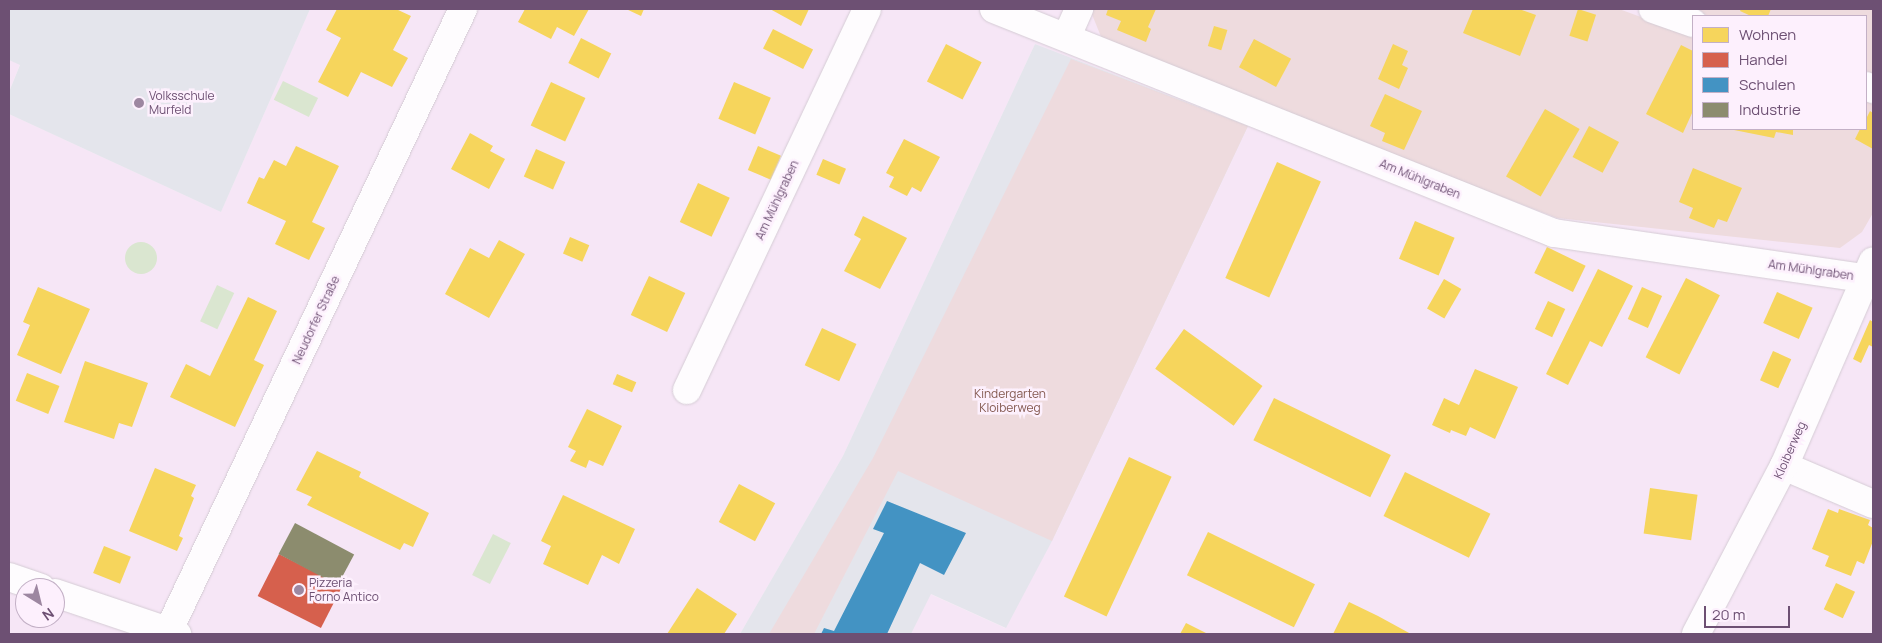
<!DOCTYPE html>
<meta charset="utf-8">
<style>
body{margin:0}
#map{position:relative;width:1882px;height:643px;overflow:hidden;background:#f7eef6;font-family:Manrope,sans-serif}
div>[style]{position:absolute}
.residential>*{inset:0;background:#f6e6f6}
.education>*{inset:0;background:#e4e5ec}
.green>*{inset:0;background:#eedbde}
.water>*{inset:0;background:#dae6d0;transform-origin:0 0}
.round{border-radius:50%}
.homes>*{inset:0;background:#f6d55c;transform-origin:0 0}
.shops>*{inset:0;background:#d6604d;transform-origin:0 0}
.schools>*{inset:0;background:#4393c3}
.industry>*{inset:0;background:#8c8c6e;transform-origin:0 0}
.roads{filter:drop-shadow(0 0 1px #d5ccd5) drop-shadow(0 0 1px #d5ccd5)}
.minor>*{height:28px;margin:-14px;padding:0 14px;transform-origin:14px;border-radius:14px;background:#fefcfe}
.dots>*{width:14px;height:14px;translate:-50% -50%;box-sizing:border-box;border:2px solid #fdf0fd;border-radius:50%}
span{translate:-50% -50%;white-space:nowrap;text-align:center;line-height:1.15;-webkit-text-stroke:5px #fdf0fd;paint-order:stroke}
.poi-label{font-size:12px;color:#6d5073}
.left{translate:0 -50%;text-align:left}
.street-label{font-size:12px;color:#6d5073}
.park-label{font-size:12px;color:#83584f}
.frame{position:absolute;inset:0;border:10px solid #6d5073;pointer-events:none}
.legend{position:absolute;left:1692px;top:15px;width:175px;height:115px;box-sizing:border-box;background:#fdf0fd;border:1px solid #c3b0c6;margin:0;padding:6px 9px;list-style:none;font-size:15px;color:#6d5073}
.legend li{display:flex;align-items:center;gap:10px;height:25px}
.legend b{width:25px;border:1px solid #c3b0c6}
.north{position:absolute;left:15px;top:578px;width:50px;height:50px;box-sizing:border-box;background:#fdf0fd;border:1px solid #c3b0c6;border-radius:50%;rotate:144deg;font-size:14px;font-weight:700;line-height:20px;text-align:center;color:#6d5073}
.north::after{content:'';display:block;margin:auto;width:18px;height:22px;background:#9d87a1;clip-path:polygon(50% 0,100% 100%,50% 72%,0 100%)}
.scale{position:absolute;left:1704px;top:606px;width:86px;height:22px;box-sizing:border-box;border:2px solid #6d5073;border-top:0;padding-left:6px;font-size:15px;line-height:18px;white-space:nowrap;color:#6d5073;-webkit-text-stroke:4px #fdf0fd;paint-order:stroke}
</style>
<div id="map">
<div class="residential">
<i style="clip-path:polygon(evenodd,310px 9px,1873px 9px,1873px 634px,911px 634px,930px 594px,1005px 628px,1248px 126px,1035px 44px,843px 456px,740px 634px,9px 634px,9px 114px,221px 212px,310px 9px,1693px 16px,1866px 16px,1866px 129px,1693px 129px,1693px 16px,310px 9px,25px 588px,55px 588px,55px 618px,25px 618px,25px 588px)"></i>
<i style="clip-path:polygon(9px 60px,20px 64px,9px 92px)"></i>
</div>
<div class="education">
<i style="clip-path:polygon(9px 9px,310px 9px,221px 212px,9px 114px,9px 92px,20px 65px,9px 60px)"></i>
<i style="clip-path:polygon(1035px 44px,1248px 126px,1052px 541px,1006px 628px,931px 594px,911px 634px,740px 634px,843px 456px)"></i>
</div>
<div class="green">
<i style="clip-path:polygon(1092px 9px,1619px 9px,1693px 36px,1693px 129px,1866px 129px,1866px 98px,1873px 100px,1873px 213px,1862px 232px,1840px 248px,1557px 218px,1104px 44px,1091px 12px)"></i>
<i style="clip-path:polygon(1688px 9px,1873px 9px,1873px 75px,1866px 73px,1866px 16px,1709px 16px)"></i>
<i style="clip-path:polygon(1071px 59px,1248px 126px,1052px 541px,898px 471px,814px 634px,769px 634px,873px 458px)"></i>
</div>
<div class="water">
<i style="left:283px;top:81px;width:39px;height:21px;rotate:26deg"></i>
<i class="round" style="left:125px;top:242px;width:32px;height:32px"></i>
<i style="left:217px;top:285px;width:19px;height:40px;rotate:25deg"></i>
<i style="left:493px;top:534px;width:20px;height:46px;rotate:27deg"></i>
</div>
<div class="homes">
<i style="clip-path:polygon(337px 9px,396px 9px,411px 16px,393px 50px,408px 58px,392px 87px,361px 72px,348px 97px,318px 82px,341px 38px,326px 30px)"></i>
<i style="clip-path:polygon(525px 9px,589px 9px,574px 36px,557px 27px,551px 39px,518px 22px)"></i>
<i style="clip-path:polygon(626px 9px,644px 9px,641px 16px)"></i>
<i style="clip-path:polygon(770px 9px,809px 9px,801px 26px)"></i>
<i style="clip-path:polygon(1108px 9px,1156px 9px,1148px 27px,1151px 29px,1146px 42px,1117px 30px,1121px 21px,1106px 15px)"></i>
<i style="clip-path:polygon(1473px 9px,1519px 9px,1536px 15px,1520px 56px,1463px 33px)"></i>
<i style="left:1578px;top:9px;width:19px;height:28px;rotate:18deg"></i>
<i style="clip-path:polygon(1741px 9px,1771px 9px,1768px 16px,1751px 16px,1740px 11px)"></i>
<i style="left:1214px;top:26px;width:14px;height:21px;rotate:17deg"></i>
<i style="left:773px;top:29px;width:45px;height:22px;rotate:27deg"></i>
<i style="left:581px;top:38px;width:34px;height:28px;rotate:27deg"></i>
<i style="left:1254px;top:39px;width:42px;height:32px;rotate:28deg"></i>
<i style="left:946px;top:44px;width:40px;height:42px;rotate:27deg"></i>
<i style="clip-path:polygon(1393px 44px,1408px 51px,1402px 65px,1408px 68px,1399px 89px,1378px 79px)"></i>
<i style="clip-path:polygon(1681px 45px,1693px 51px,1693px 111px,1683px 133px,1646px 114px)"></i>
<i style="left:551px;top:82px;width:38px;height:48px;rotate:25deg"></i>
<i style="left:734px;top:82px;width:40px;height:40px;rotate:23deg"></i>
<i style="clip-path:polygon(1385px 94px,1422px 111px,1404px 150px,1382px 141px,1385px 133px,1370px 126px)"></i>
<i style="left:1545px;top:109px;width:40px;height:78px;rotate:30deg"></i>
<i style="clip-path:polygon(1870px 111px,1873px 113px,1873px 149px,1855px 139px,1860px 129px,1866px 129px,1866px 119px)"></i>
<i style="left:1589px;top:126px;width:34px;height:35px;rotate:28deg"></i>
<i style="clip-path:polygon(1793px 129px,1793px 135px,1776px 132px,1774px 138px,1734px 130px)"></i>
<i style="clip-path:polygon(470px 133px,493px 146px,490px 151px,505px 159px,489px 189px,451px 169px)"></i>
<i style="clip-path:polygon(904px 139px,940px 157px,921px 192px,912px 187px,907px 196px,889px 187px,894px 177px,886px 173px)"></i>
<i style="clip-path:polygon(296px 146px,339px 166px,312px 222px,325px 228px,309px 260px,275px 244px,286px 221px,247px 203px,259px 177px,264px 179px,274px 160px,286px 166px)"></i>
<i style="left:758px;top:146px;width:25px;height:26px;rotate:23deg"></i>
<i style="left:536px;top:149px;width:32px;height:30px;rotate:24deg"></i>
<i style="left:823px;top:159px;width:25px;height:17px;rotate:23deg"></i>
<i style="left:1277px;top:162px;width:48px;height:127px;rotate:24deg"></i>
<i style="clip-path:polygon(1693px 168px,1742px 188px,1727px 222px,1718px 219px,1714px 228px,1689px 218px,1693px 208px,1679px 202px)"></i>
<i style="left:698px;top:183px;width:35px;height:43px;rotate:25deg"></i>
<i style="clip-path:polygon(863px 216px,907px 238px,880px 289px,844px 271px,861px 239px,854px 235px)"></i>
<i style="left:1415px;top:221px;width:43px;height:41px;rotate:23deg"></i>
<i style="left:570px;top:237px;width:21px;height:18px;rotate:23deg"></i>
<i style="clip-path:polygon(499px 240px,525px 254px,489px 318px,445px 294px,470px 248px,489px 258px)"></i>
<i style="left:1547px;top:247px;width:43px;height:29px;rotate:26deg"></i>
<i style="clip-path:polygon(1598px 269px,1633px 286px,1602px 347px,1590px 341px,1568px 385px,1546px 374px)"></i>
<i style="left:649px;top:276px;width:40px;height:43px;rotate:25deg"></i>
<i style="left:1686px;top:278px;width:38px;height:89px;rotate:27deg"></i>
<i style="left:1444px;top:279px;width:20px;height:34px;rotate:30deg"></i>
<i style="clip-path:polygon(38px 287px,90px 309px,61px 374px,17px 355px,30px 325px,23px 322px)"></i>
<i style="left:1642px;top:287px;width:22px;height:35px;rotate:24deg"></i>
<i style="left:1777px;top:292px;width:39px;height:34px;rotate:24deg"></i>
<i style="clip-path:polygon(248px 297px,277px 311px,254px 360px,264px 365px,235px 427px,170px 397px,186px 364px,210px 376px)"></i>
<i style="left:1548px;top:301px;width:19px;height:31px;rotate:25deg"></i>
<i style="clip-path:polygon(1870px 320px,1873px 322px,1873px 347px,1869px 345px,1861px 363px,1853px 359px)"></i>
<i style="left:822px;top:328px;width:38px;height:41px;rotate:25deg"></i>
<i style="left:1184px;top:329px;width:97px;height:49px;rotate:36deg"></i>
<i style="left:1773px;top:351px;width:20px;height:32px;rotate:24deg"></i>
<i style="clip-path:polygon(85px 361px,148px 383px,132px 427px,119px 423px,114px 439px,64px 422px)"></i>
<i style="clip-path:polygon(1475px 369px,1518px 387px,1495px 439px,1470px 427px,1466px 436px,1451px 430px,1450px 433px,1432px 425px,1444px 398px,1459px 405px)"></i>
<i style="left:27px;top:373px;width:35px;height:30px;rotate:22deg"></i>
<i style="left:617px;top:374px;width:21px;height:11px;rotate:23deg"></i>
<i style="left:1274px;top:398px;width:130px;height:47px;rotate:26deg"></i>
<i style="clip-path:polygon(587px 409px,622px 426px,603px 466px,589px 460px,586px 468px,570px 461px,576px 451px,568px 447px)"></i>
<i style="clip-path:polygon(317px 451px,361px 472px,359px 477px,429px 513px,413px 547px,404px 543px,400px 550px,307px 505px,312px 497px,296px 490px)"></i>
<i style="left:1129px;top:457px;width:47px;height:154px;rotate:25deg"></i>
<i style="clip-path:polygon(155px 468px,196px 485px,191px 496px,194px 498px,179px 536px,183px 538px,177px 551px,129px 531px)"></i>
<i style="left:1405px;top:472px;width:95px;height:49px;rotate:26deg"></i>
<i style="left:739px;top:484px;width:41px;height:43px;rotate:28deg"></i>
<i style="left:1650px;top:488px;width:48px;height:46px;rotate:8deg"></i>
<i style="clip-path:polygon(563px 495px,635px 529px,619px 564px,602px 555px,588px 585px,543px 564px,551px 546px,541px 541px)"></i>
<i style="clip-path:polygon(1828px 509px,1838px 513px,1839px 509px,1870px 520px,1868px 525px,1873px 528px,1873px 541px,1864px 564px,1857px 561px,1851px 576px,1825px 566px,1829px 556px,1812px 549px)"></i>
<i style="left:1208px;top:532px;width:119px;height:48px;rotate:26deg"></i>
<i style="left:104px;top:546px;width:29px;height:29px;rotate:22deg"></i>
<i style="left:1836px;top:583px;width:21px;height:29px;rotate:25deg"></i>
<i style="clip-path:polygon(697px 588px,737px 614px,724px 634px,667px 634px)"></i>
<i style="clip-path:polygon(1349px 602px,1378px 616px,1411px 634px,1333px 634px)"></i>
<i style="clip-path:polygon(1186px 623px,1208px 634px,1180px 634px)"></i>
</div>
<div class="shops">
<i style="left:279px;top:554px;width:71px;height:47px;rotate:27deg"></i>
</div>
<div class="schools">
<i style="clip-path:polygon(887px 501px,966px 533px,944px 575px,920px 563px,887px 634px,821px 634px,824px 628px,834px 631px,884px 533px,873px 529px)"></i>
</div>
<div class="industry">
<i style="left:295px;top:523px;width:67px;height:35px;rotate:28deg"></i>
</div>
<div class="roads">
<div class="minor">
<i style="left:994px;top:9px;width:603px;rotate:21.8deg"></i>
<i style="left:1554px;top:233px;width:313px;rotate:8.3deg"></i>
<i style="left:1653px;top:9px;width:42px;rotate:19.3deg"></i>
<i style="left:1067px;top:36px;width:30px;rotate:-66deg"></i>
<i style="left:1866px;top:86px;width:8px;rotate:23deg"></i>
<i style="left:687px;top:390px;width:421px;rotate:-64.7deg"></i>
<i style="left:1784px;top:466px;width:97px;rotate:23.1deg"></i>
<i style="left:9px;top:577px;width:34px;rotate:19deg"></i>
<i style="left:55px;top:593px;width:129px;rotate:18.6deg"></i>
<i style="left:167px;top:634px;width:692px;rotate:-64.66deg"></i>
<i style="left:1696px;top:634px;width:190px;rotate:-62.4deg"></i>
<i style="left:1784px;top:466px;width:223px;rotate:-66.5deg"></i>
</div>
</div>
<div class="dots">
<i style="left:139px;top:103px;background:#9d87a1"></i>
<i style="left:299px;top:590px;background:#9d87a1"></i>
</div>
<div class="poi-label">
<span class="left" style="left:149px;top:103px">Volksschule<br>Murfeld</span>
<span class="left" style="left:309px;top:590px">Pizzeria<br>Forno Antico</span>
</div>
<div class="street-label">
<span style="left:1420px;top:179px;rotate:22deg">Am Mühlgraben</span>
<span style="left:777px;top:200px;rotate:-65deg">Am Mühlgraben</span>
<span style="left:1811px;top:270px;rotate:8deg">Am Mühlgraben</span>
<span style="left:316px;top:320px;rotate:-65deg">Neudorfer Straße</span>
<span style="left:1790px;top:450px;rotate:-66deg">Kloiberweg</span>
</div>
<div class="park-label">
<span style="left:1010px;top:401px">Kindergarten<br>Kloiberweg</span>
</div>
<div class="frame"></div>
<ul class="legend">
<li><b style="height:14px;background:#f6d55c"></b>Wohnen</li>
<li><b style="height:14px;background:#d6604d"></b>Handel</li>
<li><b style="height:14px;background:#4393c3"></b>Schulen</li>
<li><b style="height:14px;background:#8c8c6e"></b>Industrie</li>
</ul>
<div class="north">N</div>
<div class="scale">20 m</div>
</div>
